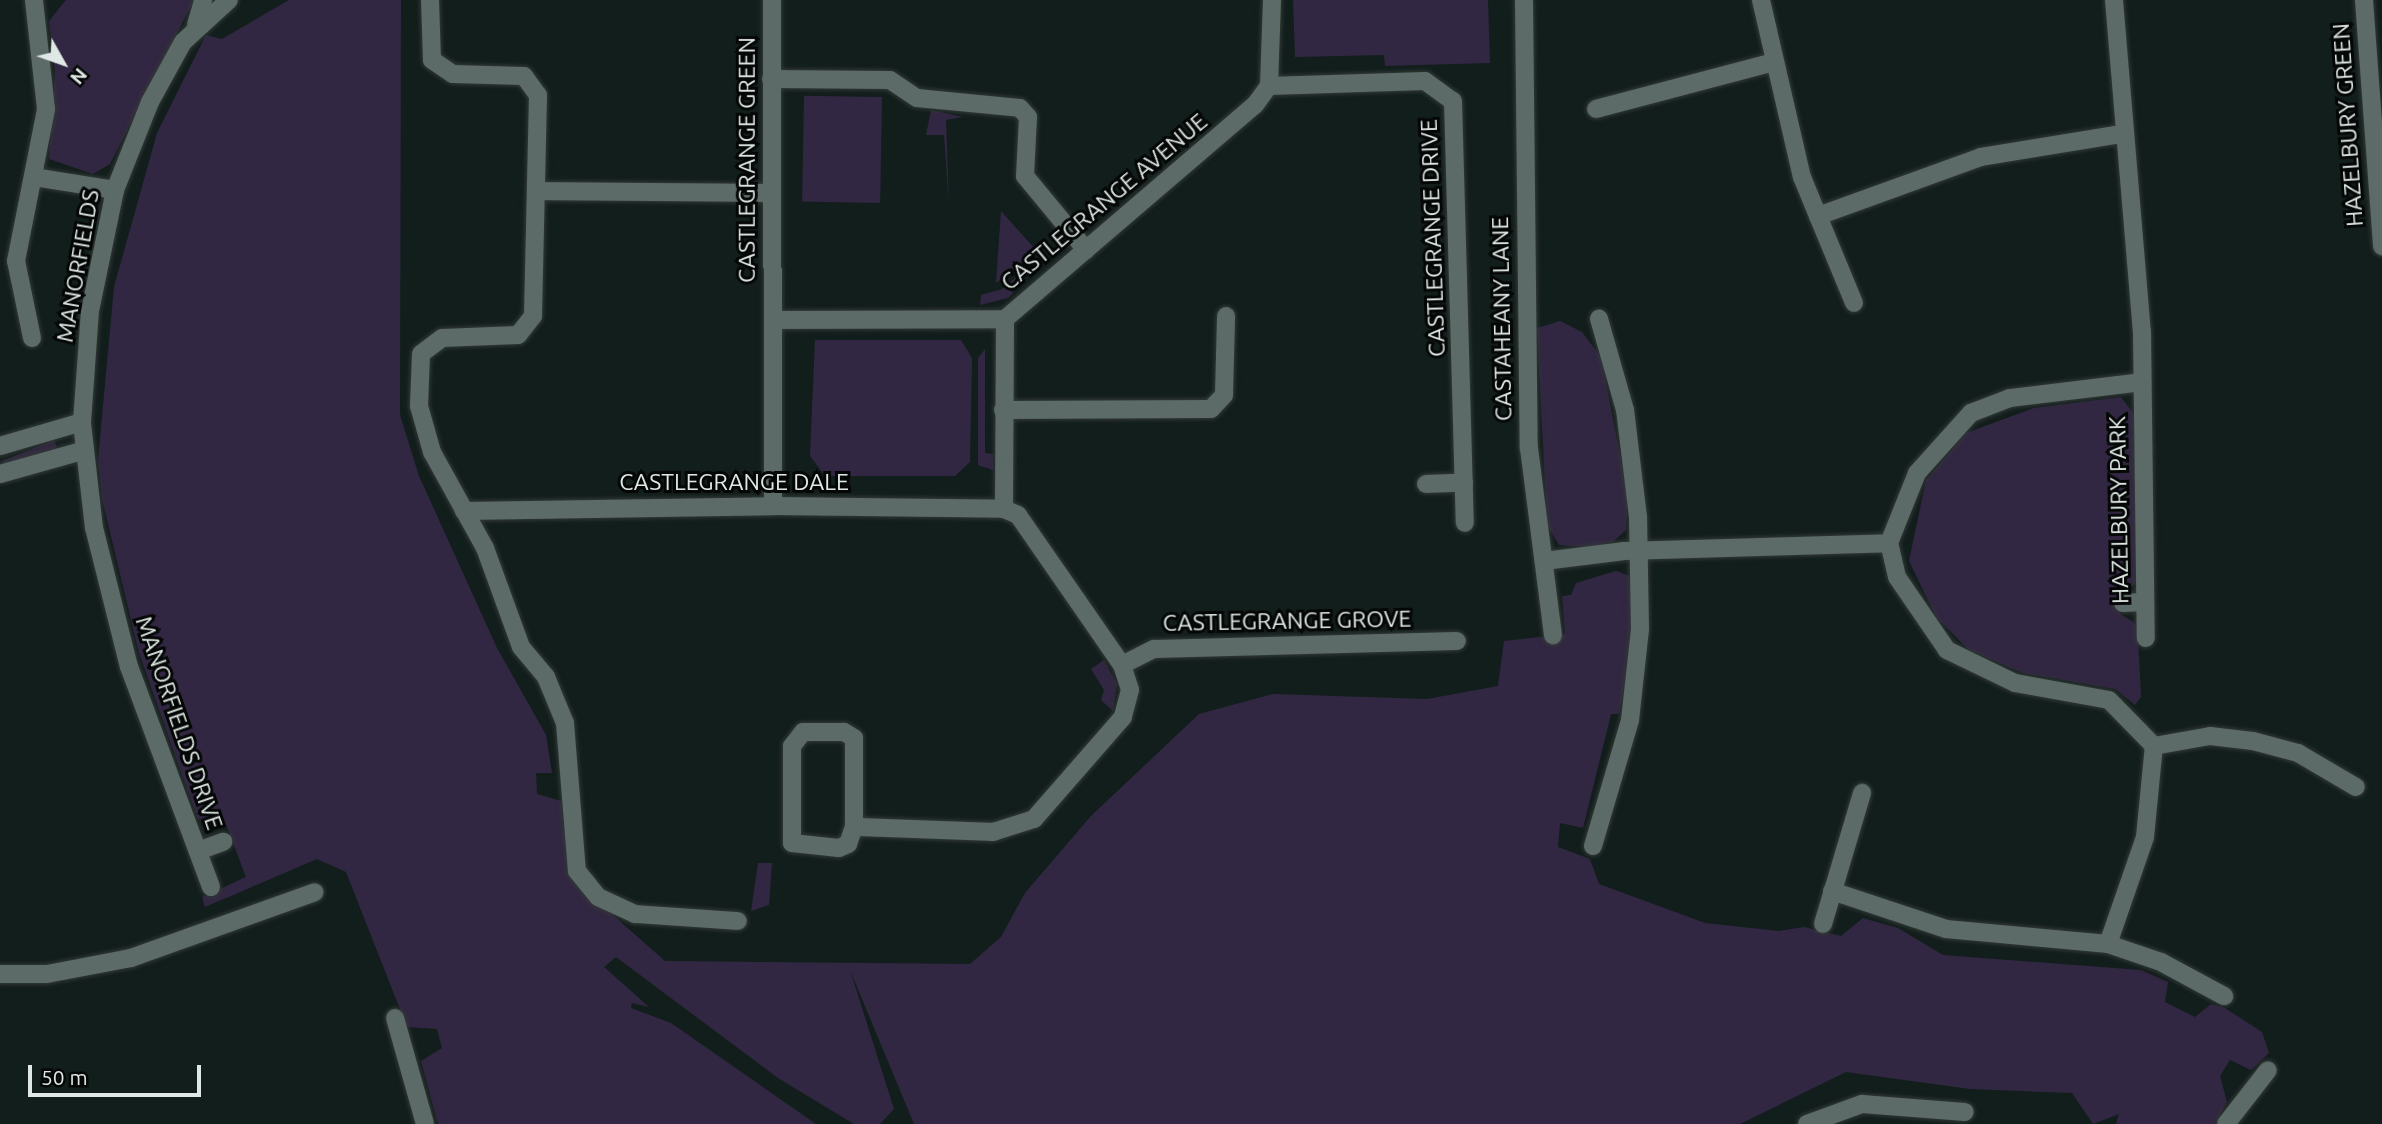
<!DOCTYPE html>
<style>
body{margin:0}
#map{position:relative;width:2382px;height:1124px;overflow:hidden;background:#121e1c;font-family:Ubuntu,sans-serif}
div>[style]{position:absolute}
.green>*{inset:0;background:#322742;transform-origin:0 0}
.roads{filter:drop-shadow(0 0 2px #323937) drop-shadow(0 0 2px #323937)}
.minor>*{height:18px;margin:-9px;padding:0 9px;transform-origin:9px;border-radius:9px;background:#5c6b68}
span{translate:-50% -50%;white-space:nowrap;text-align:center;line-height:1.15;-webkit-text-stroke:6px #040706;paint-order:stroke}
.street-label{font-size:23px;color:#dfe8e5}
.north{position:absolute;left:28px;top:28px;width:70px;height:70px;-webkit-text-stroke:5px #040706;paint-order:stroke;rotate:130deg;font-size:19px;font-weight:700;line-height:28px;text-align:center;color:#dfe8e5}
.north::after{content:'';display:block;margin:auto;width:24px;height:32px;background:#dfe8e5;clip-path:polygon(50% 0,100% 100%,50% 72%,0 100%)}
.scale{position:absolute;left:28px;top:1065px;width:173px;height:32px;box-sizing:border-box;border:4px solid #dfe8e5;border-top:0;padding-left:9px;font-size:21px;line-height:24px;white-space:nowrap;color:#dfe8e5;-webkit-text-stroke:5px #040706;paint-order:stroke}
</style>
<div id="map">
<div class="green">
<i style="clip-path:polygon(66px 0,194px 0,110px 164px,93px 174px,49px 159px,55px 72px,49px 21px)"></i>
<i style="clip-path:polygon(289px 0,401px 0,400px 415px,419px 476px,497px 648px,546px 735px,552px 773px,536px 773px,537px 794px,561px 801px,567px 857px,606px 909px,665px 961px,970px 964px,1001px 937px,1025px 893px,1091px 816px,1199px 714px,1273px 694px,1427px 699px,1498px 686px,1504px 641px,1565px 634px,1562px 596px,1571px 595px,1576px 583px,1616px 571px,1632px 577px,1632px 645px,1619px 714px,1611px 714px,1583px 828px,1560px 823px,1558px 847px,1590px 859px,1599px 884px,1705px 923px,1779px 931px,1804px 927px,1841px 936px,1863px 918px,1898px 928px,1943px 955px,2141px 970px,2168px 982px,2165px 1002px,2195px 1017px,2211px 1004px,2225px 1008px,2262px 1032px,2269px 1053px,2251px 1070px,2230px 1060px,2220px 1076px,2227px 1102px,2215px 1124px,2116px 1124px,2119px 1114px,2093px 1124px,2072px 1093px,1970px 1089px,1846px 1072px,1740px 1124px,914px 1124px,850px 970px,894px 1109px,880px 1124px,854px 1124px,778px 1078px,616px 957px,604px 967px,649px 1007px,632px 1003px,631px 1008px,671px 1023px,816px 1124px,438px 1124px,421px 1061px,442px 1048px,437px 1029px,407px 1027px,346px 872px,317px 859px,205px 907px,202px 897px,246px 877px,227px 827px,206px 826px,197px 817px,139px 653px,102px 499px,98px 460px,114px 287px,157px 133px,206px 35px,222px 39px)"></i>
<i style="clip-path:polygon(1293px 0,1488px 0,1490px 63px,1385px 66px,1384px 55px,1295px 57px)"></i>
<i style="left:882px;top:97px;width:106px;height:78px;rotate:91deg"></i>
<i style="clip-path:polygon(931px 110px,963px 117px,946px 120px,949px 204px,944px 135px,926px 135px)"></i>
<i style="clip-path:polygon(1001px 211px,1037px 251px,996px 283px)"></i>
<i style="clip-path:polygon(1042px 255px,1009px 287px,1013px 293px,1008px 298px,980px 305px,981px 295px,1002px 289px)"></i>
<i style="clip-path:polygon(1560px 321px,1582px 332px,1601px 357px,1628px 497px,1626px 530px,1613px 542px,1589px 547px,1559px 545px,1547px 525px,1537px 328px)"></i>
<i style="clip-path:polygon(815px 340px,961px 340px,972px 358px,970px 462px,955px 476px,825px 476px,810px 456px)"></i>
<i style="clip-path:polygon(985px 349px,985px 453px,993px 454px,993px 470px,978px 465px,978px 358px)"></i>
<i style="clip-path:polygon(2121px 397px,2134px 414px,2138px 573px,2135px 584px,2118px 595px,2120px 614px,2135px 623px,2138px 635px,2141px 697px,2135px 705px,2115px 689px,2023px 673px,1969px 650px,1936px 617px,1909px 561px,1926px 480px,1966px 433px,2034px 408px)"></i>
<i style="left:54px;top:440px;width:11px;height:56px;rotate:68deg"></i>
<i style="clip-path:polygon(1104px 660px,1117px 684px,1113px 711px,1101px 700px,1104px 690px,1091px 669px)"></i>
<i style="clip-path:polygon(758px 863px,772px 863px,769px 905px,751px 911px)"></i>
</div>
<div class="roads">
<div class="minor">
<i style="left:430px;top:0;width:60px;rotate:88.1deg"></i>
<i style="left:432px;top:60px;width:25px;rotate:34deg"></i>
<i style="left:453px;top:74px;width:71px;rotate:1.6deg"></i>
<i style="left:524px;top:76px;width:24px;rotate:54deg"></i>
<i style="left:538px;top:95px;width:221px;rotate:91.3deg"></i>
<i style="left:533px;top:316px;width:24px;rotate:128deg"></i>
<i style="left:518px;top:335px;width:76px;rotate:177.7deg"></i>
<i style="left:442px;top:338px;width:26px;rotate:143deg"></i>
<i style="left:421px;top:354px;width:52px;rotate:92.2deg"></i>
<i style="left:419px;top:406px;width:48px;rotate:74.2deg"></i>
<i style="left:432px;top:452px;width:110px;rotate:61.1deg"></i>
<i style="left:485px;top:548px;width:105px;rotate:70deg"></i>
<i style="left:521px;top:647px;width:39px;rotate:50deg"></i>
<i style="left:546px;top:677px;width:50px;rotate:67.6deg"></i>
<i style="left:565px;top:723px;width:148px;rotate:85.4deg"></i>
<i style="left:577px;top:871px;width:33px;rotate:51deg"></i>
<i style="left:598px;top:897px;width:41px;rotate:24.7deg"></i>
<i style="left:635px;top:914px;width:103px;rotate:3.9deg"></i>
<i style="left:772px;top:0;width:506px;rotate:89.89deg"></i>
<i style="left:1524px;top:0;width:448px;rotate:89.4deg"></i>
<i style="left:1529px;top:448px;width:189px;rotate:82.7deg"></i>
<i style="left:1761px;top:0;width:182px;rotate:77deg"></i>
<i style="left:1802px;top:177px;width:42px;rotate:67.7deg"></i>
<i style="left:1818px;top:216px;width:173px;rotate:-19.9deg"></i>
<i style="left:1981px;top:157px;width:143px;rotate:-9.3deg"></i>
<i style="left:2114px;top:0;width:332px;rotate:85.2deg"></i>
<i style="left:2142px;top:331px;width:307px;rotate:89.3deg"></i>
<i style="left:2364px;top:0;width:247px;rotate:85.8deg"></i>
<i style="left:196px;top:25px;width:26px;rotate:-74deg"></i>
<i style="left:771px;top:79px;width:119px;rotate:0.5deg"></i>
<i style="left:890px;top:80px;width:32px;rotate:34deg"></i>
<i style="left:917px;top:98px;width:103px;rotate:5.5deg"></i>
<i style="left:1020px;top:108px;width:12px;rotate:48deg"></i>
<i style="left:1028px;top:117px;width:59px;rotate:92.9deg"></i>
<i style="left:1025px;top:176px;width:96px;rotate:50.5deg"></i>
<i style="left:1269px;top:86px;width:156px;rotate:-1.8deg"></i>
<i style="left:1425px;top:81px;width:34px;rotate:36deg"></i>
<i style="left:1453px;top:101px;width:422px;rotate:88.4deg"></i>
<i style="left:1596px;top:109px;width:184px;rotate:-14.8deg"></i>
<i style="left:34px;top:177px;width:82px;rotate:9.1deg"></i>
<i style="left:536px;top:191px;width:234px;rotate:0.5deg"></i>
<i style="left:1818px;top:216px;width:94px;rotate:67.5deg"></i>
<i style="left:773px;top:320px;width:232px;rotate:-0.2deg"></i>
<i style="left:32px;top:338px;width:79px;rotate:-101.7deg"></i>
<i style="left:16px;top:261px;width:155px;rotate:-78.8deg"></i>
<i style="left:46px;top:109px;width:110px;rotate:-96.3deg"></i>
<i style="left:1003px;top:410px;width:208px;rotate:-0.3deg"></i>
<i style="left:1211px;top:409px;width:19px;rotate:-47deg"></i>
<i style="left:1224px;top:395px;width:79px;rotate:-88.5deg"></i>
<i style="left:0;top:446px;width:85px;rotate:-16.3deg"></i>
<i style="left:0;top:474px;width:85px;rotate:-15.7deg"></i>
<i style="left:1426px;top:484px;width:38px;rotate:-2deg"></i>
<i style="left:1004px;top:509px;width:190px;rotate:-89.7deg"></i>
<i style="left:1005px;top:319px;width:329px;rotate:-40.6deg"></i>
<i style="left:1255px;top:105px;width:24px;rotate:-54deg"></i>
<i style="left:1269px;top:86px;width:86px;rotate:-88deg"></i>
<i style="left:464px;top:511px;width:309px;rotate:-0.9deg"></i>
<i style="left:773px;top:506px;width:231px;rotate:0.7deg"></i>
<i style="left:1004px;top:509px;width:15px;rotate:23deg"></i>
<i style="left:1018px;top:515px;width:183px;rotate:55.3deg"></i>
<i style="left:1122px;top:665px;width:26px;rotate:72deg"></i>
<i style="left:1130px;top:690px;width:28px;rotate:105deg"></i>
<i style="left:1123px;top:717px;width:135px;rotate:131.1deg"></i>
<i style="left:1034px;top:819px;width:43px;rotate:162.4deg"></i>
<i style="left:993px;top:832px;width:139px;rotate:-177.9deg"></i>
<i style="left:854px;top:827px;width:89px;rotate:-90deg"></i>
<i style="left:854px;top:738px;width:12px;rotate:-149deg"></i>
<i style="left:844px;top:732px;width:41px;rotate:180deg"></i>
<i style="left:803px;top:732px;width:18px;rotate:128deg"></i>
<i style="left:792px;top:746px;width:97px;rotate:90deg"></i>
<i style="left:792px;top:843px;width:47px;rotate:6.1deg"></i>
<i style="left:839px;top:848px;width:10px;rotate:-24deg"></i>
<i style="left:848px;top:844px;width:18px;rotate:-71deg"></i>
<i style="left:1544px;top:561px;width:81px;rotate:-7.1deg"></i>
<i style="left:1624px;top:551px;width:265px;rotate:-1.7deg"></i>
<i style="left:2123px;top:603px;width:21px;rotate:-3deg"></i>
<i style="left:1122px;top:665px;width:36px;rotate:-27deg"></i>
<i style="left:1154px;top:649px;width:303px;rotate:-1.5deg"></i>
<i style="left:2154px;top:746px;width:57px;rotate:-10.1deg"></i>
<i style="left:2210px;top:736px;width:43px;rotate:6.6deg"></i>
<i style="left:2253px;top:741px;width:47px;rotate:14.9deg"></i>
<i style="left:2298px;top:753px;width:67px;rotate:30.4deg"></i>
<i style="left:1593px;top:846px;width:131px;rotate:-73.6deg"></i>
<i style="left:1630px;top:720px;width:92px;rotate:-83.7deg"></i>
<i style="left:1640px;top:629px;width:112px;rotate:-91deg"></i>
<i style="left:1638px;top:517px;width:108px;rotate:-96.9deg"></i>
<i style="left:1625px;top:410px;width:95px;rotate:-105.9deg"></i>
<i style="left:198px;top:851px;width:27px;rotate:-20deg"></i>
<i style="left:211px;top:887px;width:235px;rotate:-110.4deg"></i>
<i style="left:129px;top:667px;width:143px;rotate:-104.1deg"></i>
<i style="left:94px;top:528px;width:107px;rotate:-96.5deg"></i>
<i style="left:82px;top:422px;width:111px;rotate:-85.9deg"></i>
<i style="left:90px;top:311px;width:124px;rotate:-78.3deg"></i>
<i style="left:115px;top:190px;width:95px;rotate:-68.3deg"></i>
<i style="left:150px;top:102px;width:68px;rotate:-61.2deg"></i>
<i style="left:183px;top:42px;width:62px;rotate:-42.4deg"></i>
<i style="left:1832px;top:891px;width:120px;rotate:18.4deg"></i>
<i style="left:1946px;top:929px;width:163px;rotate:5.3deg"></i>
<i style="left:2108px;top:944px;width:56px;rotate:18.8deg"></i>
<i style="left:2161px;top:962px;width:72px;rotate:28.4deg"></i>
<i style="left:1823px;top:924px;width:137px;rotate:-73.4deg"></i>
<i style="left:2108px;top:944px;width:113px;rotate:-70.9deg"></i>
<i style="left:2145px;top:837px;width:91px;rotate:-84.4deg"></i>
<i style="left:2154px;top:746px;width:64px;rotate:-134.4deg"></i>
<i style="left:2109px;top:700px;width:96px;rotate:-169.7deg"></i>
<i style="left:2015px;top:683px;width:76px;rotate:-154.1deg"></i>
<i style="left:1947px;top:650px;width:88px;rotate:-124.4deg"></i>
<i style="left:1897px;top:577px;width:35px;rotate:-103deg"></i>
<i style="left:1889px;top:543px;width:75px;rotate:-68.2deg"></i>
<i style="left:1917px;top:473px;width:81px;rotate:-48deg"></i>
<i style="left:1971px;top:413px;width:42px;rotate:-21deg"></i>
<i style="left:2010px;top:398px;width:133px;rotate:-6.9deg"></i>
<i style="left:0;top:974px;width:47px"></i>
<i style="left:47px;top:974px;width:86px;rotate:-10.8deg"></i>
<i style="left:131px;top:958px;width:195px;rotate:-19.7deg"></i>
<i style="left:395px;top:1018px;width:110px;rotate:74.2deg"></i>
<i style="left:1807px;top:1124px;width:59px;rotate:-20deg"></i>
<i style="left:1862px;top:1104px;width:103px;rotate:4.4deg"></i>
<i style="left:2226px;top:1124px;width:68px;rotate:-52.1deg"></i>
</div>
</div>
<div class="street-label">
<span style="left:2348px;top:125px;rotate:-94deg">HAZELBURY GREEN</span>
<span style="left:747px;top:160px;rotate:-90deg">CASTLEGRANGE GREEN</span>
<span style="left:1104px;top:202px;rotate:-40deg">CASTLEGRANGE AVENUE</span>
<span style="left:1433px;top:238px;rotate:-92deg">CASTLEGRANGE DRIVE</span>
<span style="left:78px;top:266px;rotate:-80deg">MANORFIELDS</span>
<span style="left:1502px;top:319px;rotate:-91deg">CASTAHEANY LANE</span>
<span style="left:734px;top:482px">CASTLEGRANGE DALE</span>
<span style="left:2119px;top:510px;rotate:-91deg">HAZELBURY PARK</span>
<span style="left:1287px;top:621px;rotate:-1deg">CASTLEGRANGE GROVE</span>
<span style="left:179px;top:723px;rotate:71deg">MANORFIELDS DRIVE</span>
</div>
<div class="north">N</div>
<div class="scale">50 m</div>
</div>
